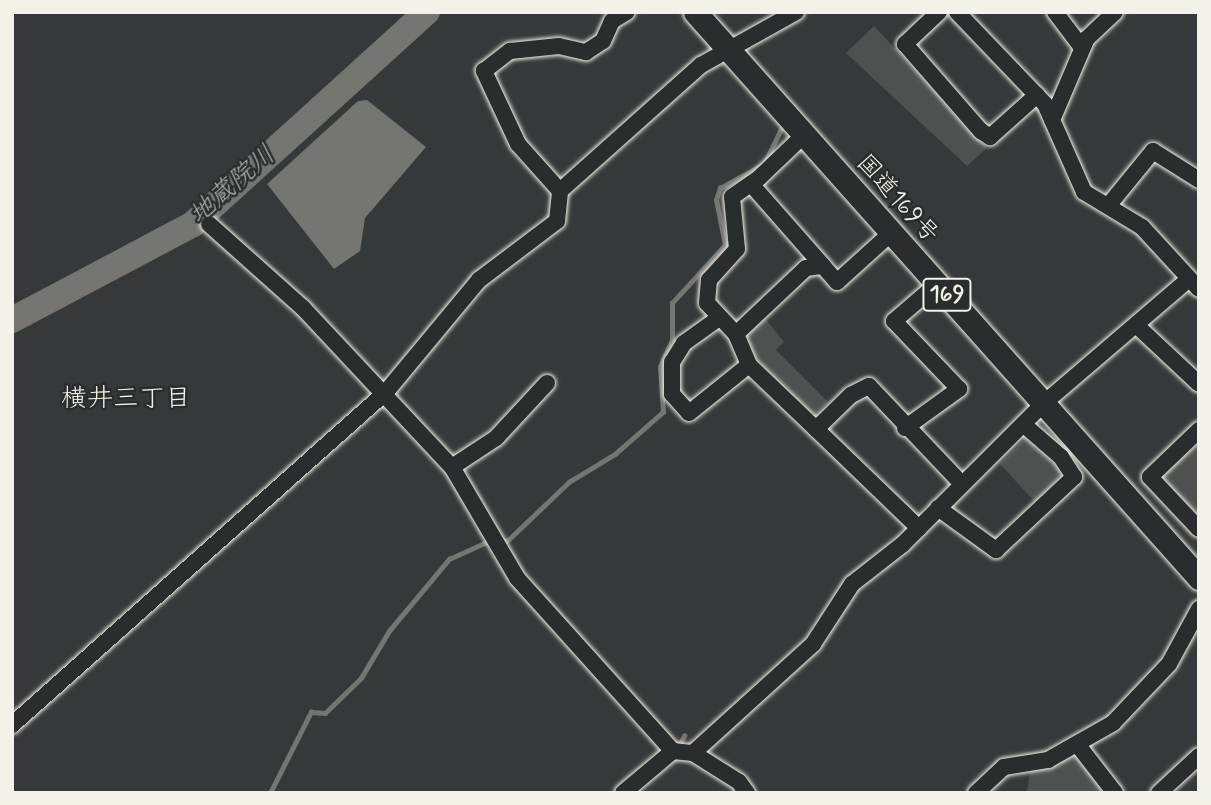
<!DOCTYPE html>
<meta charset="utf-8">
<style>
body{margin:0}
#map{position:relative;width:1211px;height:805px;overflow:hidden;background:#363939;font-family:Mynerve,"Klee One",sans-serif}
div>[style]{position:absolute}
.green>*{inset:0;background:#4e514f}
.water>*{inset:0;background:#757572}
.stream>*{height:4.5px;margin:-2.25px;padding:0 2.25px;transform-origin:2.25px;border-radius:2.25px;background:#757572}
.river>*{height:26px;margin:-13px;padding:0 13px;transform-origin:13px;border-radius:13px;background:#757572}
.roads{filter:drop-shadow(0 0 2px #f4f1e8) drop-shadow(0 0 2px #f4f1e8)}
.minor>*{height:16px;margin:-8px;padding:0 8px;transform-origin:8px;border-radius:8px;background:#2a2d2e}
.highway>*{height:23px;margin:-11.5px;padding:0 11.5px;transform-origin:11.5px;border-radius:11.5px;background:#2a2d2e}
span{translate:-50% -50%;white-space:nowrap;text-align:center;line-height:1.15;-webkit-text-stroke:5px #2a2d2e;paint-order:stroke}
.shield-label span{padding:2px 5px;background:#2a2d2e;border:2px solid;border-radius:5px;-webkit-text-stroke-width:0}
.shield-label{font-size:23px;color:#f4f1e8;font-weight:700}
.street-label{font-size:24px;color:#f4f1e8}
.water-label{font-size:26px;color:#b4b3ad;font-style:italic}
.neighbourhood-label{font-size:26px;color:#f4f1e8}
.frame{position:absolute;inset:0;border:14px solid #f4f1e8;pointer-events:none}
</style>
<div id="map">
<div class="green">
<i style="clip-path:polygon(874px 26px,987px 148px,967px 166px,846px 53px)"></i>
<i style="clip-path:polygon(764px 317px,784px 342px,776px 350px,828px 402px,811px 419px,748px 349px,745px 337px)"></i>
<i style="clip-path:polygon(1026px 438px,1060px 469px,1059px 478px,1035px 502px,1000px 464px)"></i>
<i style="clip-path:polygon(1199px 443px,1199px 518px,1161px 477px)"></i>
<i style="clip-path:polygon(1076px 756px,1106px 793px,1027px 793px,1030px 771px)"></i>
</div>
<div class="water">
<i style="clip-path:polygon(367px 100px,426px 147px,365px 218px,360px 251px,334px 269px,267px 184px,358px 101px)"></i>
</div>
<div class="stream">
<i style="left:502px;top:541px;width:5px"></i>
<i style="left:507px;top:541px;width:86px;rotate:-43.6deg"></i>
<i style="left:569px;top:482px;width:54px;rotate:-31.3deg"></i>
<i style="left:615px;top:454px;width:64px;rotate:-41.2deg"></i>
<i style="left:663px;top:412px;width:45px;rotate:-93.8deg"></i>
<i style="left:660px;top:367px;width:30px;rotate:-66deg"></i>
<i style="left:672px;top:340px;width:37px;rotate:-90deg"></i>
<i style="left:672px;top:303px;width:79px;rotate:-47.6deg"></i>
<i style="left:725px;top:245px;width:46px;rotate:-101.3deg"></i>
<i style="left:716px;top:200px;width:13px;rotate:-72deg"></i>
<i style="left:720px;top:188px;width:50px;rotate:-28.6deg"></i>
<i style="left:764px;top:164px;width:41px;rotate:-64.1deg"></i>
<i style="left:678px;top:747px;width:13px;rotate:-61deg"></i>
<i style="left:270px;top:793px;width:91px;rotate:-63.2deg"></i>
<i style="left:311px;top:712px;width:14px;rotate:4deg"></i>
<i style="left:325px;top:713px;width:50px;rotate:-44.2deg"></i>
<i style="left:361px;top:678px;width:55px;rotate:-59.2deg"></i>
<i style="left:389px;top:631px;width:94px;rotate:-50.2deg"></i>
<i style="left:449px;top:559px;width:44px;rotate:-24.2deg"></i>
</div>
<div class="river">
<i style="left:12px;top:320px;width:205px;rotate:-27.9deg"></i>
<i style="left:193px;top:224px;width:316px;rotate:-42.2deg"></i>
</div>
<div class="roads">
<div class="minor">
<i style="left:939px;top:12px;width:47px;rotate:136.7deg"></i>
<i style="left:905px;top:44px;width:116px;rotate:48.9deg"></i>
<i style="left:981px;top:131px;width:11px;rotate:34deg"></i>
<i style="left:990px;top:137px;width:63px;rotate:-41.8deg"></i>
<i style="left:957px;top:12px;width:127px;rotate:46.3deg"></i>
<i style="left:1045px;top:104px;width:96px;rotate:66.1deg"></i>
<i style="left:1084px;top:192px;width:68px;rotate:31.1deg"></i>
<i style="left:1142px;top:227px;width:84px;rotate:47.4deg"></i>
<i style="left:1055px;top:12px;width:41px;rotate:52.9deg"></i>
<i style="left:1080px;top:45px;width:48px;rotate:-43.3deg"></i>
<i style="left:1052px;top:120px;width:89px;rotate:-66.9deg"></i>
<i style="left:804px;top:135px;width:62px;rotate:136.3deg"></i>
<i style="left:759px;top:178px;width:33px;rotate:145deg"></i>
<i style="left:732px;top:197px;width:52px;rotate:84.5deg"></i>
<i style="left:737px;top:249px;width:42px;rotate:132.1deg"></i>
<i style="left:709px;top:280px;width:23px;rotate:95deg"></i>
<i style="left:707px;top:303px;width:42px;rotate:46.9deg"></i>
<i style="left:736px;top:334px;width:34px;rotate:67deg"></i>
<i style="left:749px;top:365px;width:93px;rotate:43.7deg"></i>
<i style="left:816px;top:429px;width:49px;rotate:-44.2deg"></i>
<i style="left:851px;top:395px;width:20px;rotate:-27deg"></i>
<i style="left:869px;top:386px;width:135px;rotate:46.5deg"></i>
<i style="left:751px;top:184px;width:109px;rotate:48.7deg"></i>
<i style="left:560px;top:191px;width:63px;rotate:-131.8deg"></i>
<i style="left:518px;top:144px;width:81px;rotate:-115deg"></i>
<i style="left:484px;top:71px;width:33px;rotate:-38deg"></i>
<i style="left:510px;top:51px;width:49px;rotate:-5.8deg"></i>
<i style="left:559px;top:46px;width:28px;rotate:13deg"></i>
<i style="left:586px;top:52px;width:20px;rotate:-33deg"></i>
<i style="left:603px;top:41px;width:22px;rotate:-66deg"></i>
<i style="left:612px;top:21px;width:17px;rotate:-31deg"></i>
<i style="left:1108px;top:206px;width:71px;rotate:-50.7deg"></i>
<i style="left:1153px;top:151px;width:54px;rotate:32.2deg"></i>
<i style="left:209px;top:224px;width:126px;rotate:41.8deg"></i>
<i style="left:303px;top:308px;width:218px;rotate:46.9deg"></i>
<i style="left:452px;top:467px;width:129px;rotate:59.6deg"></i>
<i style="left:517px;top:578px;width:233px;rotate:48deg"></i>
<i style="left:673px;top:751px;width:20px;rotate:6deg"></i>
<i style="left:693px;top:753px;width:54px;rotate:32.2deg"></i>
<i style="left:739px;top:782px;width:14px;rotate:54deg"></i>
<i style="left:719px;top:318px;width:43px;rotate:144.5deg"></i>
<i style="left:684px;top:343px;width:22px;rotate:122deg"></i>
<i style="left:672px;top:362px;width:32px;rotate:90deg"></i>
<i style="left:672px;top:394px;width:25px;rotate:48deg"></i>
<i style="left:689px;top:413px;width:77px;rotate:-38.7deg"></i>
<i style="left:1136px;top:325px;width:86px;rotate:43.1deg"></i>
<i style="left:736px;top:334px;width:96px;rotate:-43.3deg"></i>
<i style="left:806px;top:268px;width:17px;rotate:-7deg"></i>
<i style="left:823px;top:266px;width:21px;rotate:49deg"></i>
<i style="left:837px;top:282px;width:73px;rotate:-42.2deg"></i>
<i style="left:905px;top:428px;width:67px;rotate:-35.8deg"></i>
<i style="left:959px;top:389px;width:94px;rotate:-133.7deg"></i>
<i style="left:894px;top:321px;width:57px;rotate:-40.7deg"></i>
<i style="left:816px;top:429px;width:143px;rotate:43.9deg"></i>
<i style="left:1199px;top:430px;width:68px;rotate:136.2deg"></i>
<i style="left:1150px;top:477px;width:71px;rotate:46.7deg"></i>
<i style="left:452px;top:467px;width:53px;rotate:-33.4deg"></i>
<i style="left:496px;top:438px;width:75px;rotate:-47.2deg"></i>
<i style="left:938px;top:508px;width:72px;rotate:35.9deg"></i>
<i style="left:996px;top:550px;width:107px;rotate:-43.1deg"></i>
<i style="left:1074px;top:477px;width:24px;rotate:-123deg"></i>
<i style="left:1061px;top:457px;width:50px;rotate:-139deg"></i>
<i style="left:12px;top:725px;width:501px;rotate:-41.68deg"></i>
<i style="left:386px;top:392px;width:146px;rotate:-50.3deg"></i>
<i style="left:479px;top:280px;width:98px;rotate:-37.1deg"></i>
<i style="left:557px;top:221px;width:30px;rotate:-84deg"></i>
<i style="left:560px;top:191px;width:189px;rotate:-41.8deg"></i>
<i style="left:701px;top:65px;width:109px;rotate:-29.2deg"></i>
<i style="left:1077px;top:744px;width:62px;rotate:52.2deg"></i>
<i style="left:693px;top:753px;width:162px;rotate:-42.2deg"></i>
<i style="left:813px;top:644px;width:72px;rotate:-57deg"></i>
<i style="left:852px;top:584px;width:65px;rotate:-38.1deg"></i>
<i style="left:903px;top:544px;width:198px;rotate:-45deg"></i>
<i style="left:1043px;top:404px;width:192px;rotate:-40.6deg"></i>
<i style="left:623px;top:793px;width:65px;rotate:-40deg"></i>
<i style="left:976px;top:793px;width:38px;rotate:-43deg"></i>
<i style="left:1004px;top:767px;width:45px;rotate:-9deg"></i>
<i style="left:1048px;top:760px;width:75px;rotate:-29.6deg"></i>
<i style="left:1113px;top:723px;width:81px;rotate:-46.5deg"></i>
<i style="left:1169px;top:664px;width:63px;rotate:-61.4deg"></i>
<i style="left:1159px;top:793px;width:54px;rotate:-42.8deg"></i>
</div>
<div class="highway">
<i style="left:695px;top:12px;width:758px;rotate:48.32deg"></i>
</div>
</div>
<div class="shield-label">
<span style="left:947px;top:295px">169</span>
</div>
<div class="street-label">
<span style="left:897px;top:199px;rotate:48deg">国道169号</span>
</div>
<div class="water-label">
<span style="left:233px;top:186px;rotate:-41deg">地蔵院川</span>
</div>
<div class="neighbourhood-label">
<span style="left:126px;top:400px">横井三丁目</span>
</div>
<div class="frame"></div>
</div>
